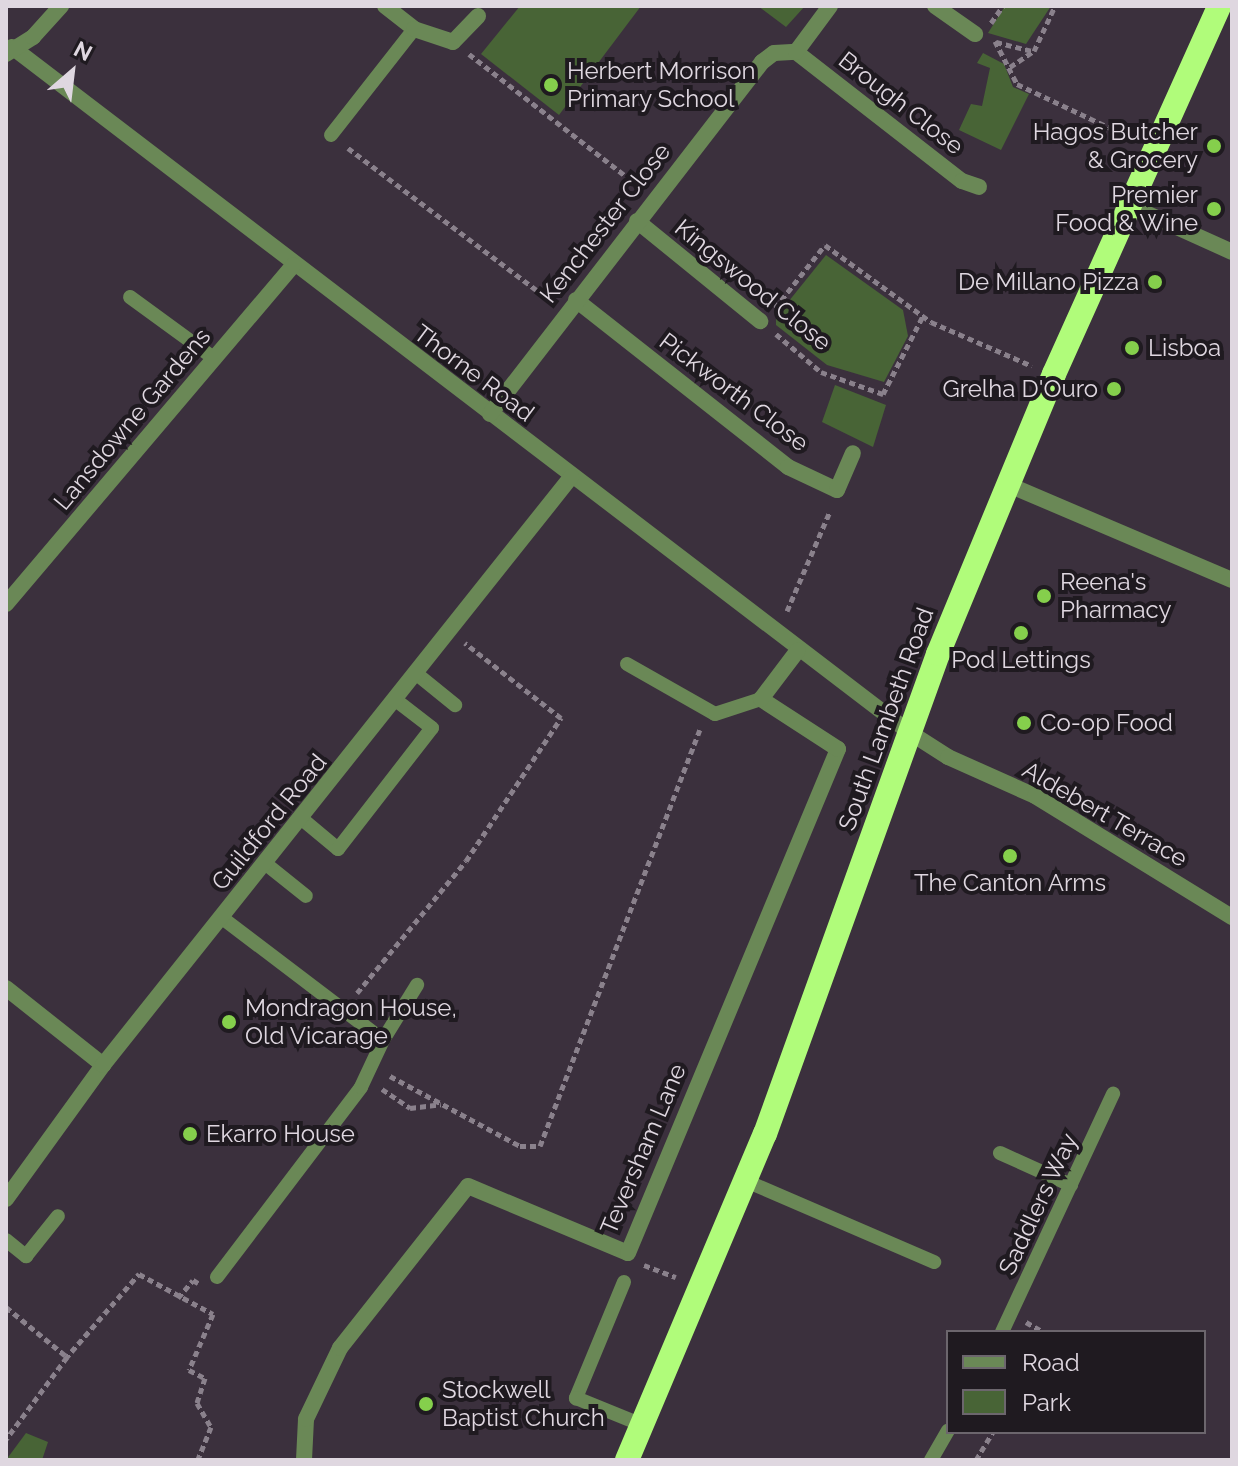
<!DOCTYPE html>
<style>
body{margin:0}
#map{position:relative;width:1238px;height:1466px;overflow:hidden;background:#3b303d;font-family:Raleway,sans-serif}
div>[style]{position:absolute}
.green>*{inset:0;background:#486436}
.path>*{height:5px;margin-top:-2.5px;transform-origin:0;background:repeating-linear-gradient(90deg,#8a818c 0 6px,transparent 0 10px)}
.lane>*{height:14px;margin:-7px;padding:0 7px;transform-origin:7px;border-radius:7px;background:#6a8856}
.street>*{height:16px;margin:-8px;padding:0 8px;transform-origin:8px;border-radius:8px;background:#6a8856}
.highway>*{height:24px;margin:-12px;padding:0 12px;transform-origin:12px;border-radius:12px;background:#b0fc7a}
.dots>*{width:22px;height:22px;translate:-50% -50%;box-sizing:border-box;border:4px solid #1f1a20;border-radius:50%}
span{translate:-50% -50%;white-space:nowrap;text-align:center;line-height:1.15;-webkit-text-stroke:8px #1f1a20;paint-order:stroke}
.poi-label{font-size:24px;color:#dfd7e0}
.left{translate:0 -50%;text-align:left}
.right{translate:-100% -50%;text-align:right}
.street-label{font-size:24px;color:#dfd7e0}
.frame{position:absolute;inset:0;border:8px solid #dfd7e0;pointer-events:none}
.legend{position:absolute;left:946px;top:1330px;width:260px;height:104px;box-sizing:border-box;background:#1f1a20;border:2px solid #6c666d;margin:0;padding:10px 14px;list-style:none;font-size:24px;color:#dfd7e0}
.legend li{display:flex;align-items:center;gap:16px;height:40px}
.legend b{width:40px;border:2px solid #6c666d}
.north{position:absolute;left:32px;top:32px;width:80px;height:80px;-webkit-text-stroke:6px #1f1a20;paint-order:stroke;rotate:28deg;font-size:22px;font-weight:700;line-height:32px;text-align:center;color:#dfd7e0}
.north::after{content:'';display:block;margin:auto;width:28px;height:36px;background:#dfd7e0;clip-path:polygon(50% 0,100% 100%,50% 72%,0 100%)}
</style>
<div id="map">
<div class="green">
<i style="clip-path:polygon(520px 6px,641px 6px,559px 115px,481px 54px)"></i>
<i style="clip-path:polygon(758px 6px,805px 6px,786px 27px)"></i>
<i style="clip-path:polygon(1005px 6px,1051px 6px,1026px 44px,988px 33px)"></i>
<i style="clip-path:polygon(983px 53px,1004px 64px,1013px 87px,1029px 94px,1001px 150px,959px 130px,971px 104px,982px 106px,990px 68px,977px 63px)"></i>
<i style="clip-path:polygon(826px 255px,903px 310px,908px 336px,884px 382px,827px 365px,776px 325px,776px 317px)"></i>
<i style="clip-path:polygon(835px 385px,886px 405px,873px 447px,822px 422px)"></i>
<i style="clip-path:polygon(26px 1433px,48px 1442px,42px 1460px,6px 1460px)"></i>
</div>
<div class="path">
<i style="left:991px;top:23px;width:21px;rotate:-55deg"></i>
<i style="left:995px;top:41px;width:48px;rotate:62.9deg"></i>
<i style="left:1017px;top:84px;width:126px;rotate:25.3deg"></i>
<i style="left:996px;top:42px;width:38px;rotate:14deg"></i>
<i style="left:469px;top:54px;width:218px;rotate:37.9deg"></i>
<i style="left:1010px;top:67px;width:29px;rotate:-34deg"></i>
<i style="left:1034px;top:51px;width:50px;rotate:-65deg"></i>
<i style="left:348px;top:148px;width:254px;rotate:37deg"></i>
<i style="left:775px;top:308px;width:80px;rotate:-51.6deg"></i>
<i style="left:825px;top:245px;width:131px;rotate:36deg"></i>
<i style="left:931px;top:322px;width:110px;rotate:23.5deg"></i>
<i style="left:776px;top:334px;width:59px;rotate:40.2deg"></i>
<i style="left:821px;top:372px;width:66px;rotate:19.5deg"></i>
<i style="left:883px;top:394px;width:88px;rotate:-62.9deg"></i>
<i style="left:787px;top:611px;width:109px;rotate:-66.7deg"></i>
<i style="left:357px;top:993px;width:171px;rotate:-50.5deg"></i>
<i style="left:466px;top:861px;width:172px;rotate:-56.4deg"></i>
<i style="left:561px;top:718px;width:122px;rotate:-142deg"></i>
<i style="left:390px;top:1076px;width:148px;rotate:28.3deg"></i>
<i style="left:520px;top:1146px;width:20px"></i>
<i style="left:540px;top:1146px;width:446px;rotate:-69deg"></i>
<i style="left:382px;top:1089px;width:34px;rotate:34deg"></i>
<i style="left:410px;top:1108px;width:31px;rotate:-7deg"></i>
<i style="left:644px;top:1265px;width:34px;rotate:21deg"></i>
<i style="left:178px;top:1298px;width:23px;rotate:-50deg"></i>
<i style="left:193px;top:1280px;width:6px;rotate:31deg"></i>
<i style="left:6px;top:1307px;width:79px;rotate:39.3deg"></i>
<i style="left:67px;top:1357px;width:102px;rotate:126.6deg"></i>
<i style="left:1026px;top:1322px;width:20px;rotate:30deg"></i>
<i style="left:65px;top:1359px;width:113px;rotate:-49deg"></i>
<i style="left:139px;top:1274px;width:84px;rotate:28.4deg"></i>
<i style="left:213px;top:1314px;width:61px;rotate:113.2deg"></i>
<i style="left:189px;top:1370px;width:18px;rotate:27deg"></i>
<i style="left:205px;top:1378px;width:26px;rotate:108deg"></i>
<i style="left:197px;top:1403px;width:28px;rotate:60deg"></i>
<i style="left:211px;top:1427px;width:35px;rotate:112deg"></i>
<i style="left:976px;top:1460px;width:33px;rotate:-59deg"></i>
</div>
<div class="lane">
<i style="left:331px;top:135px;width:135px;rotate:-51.9deg"></i>
<i style="left:130px;top:297px;width:105px;rotate:36.1deg"></i>
<i style="left:627px;top:664px;width:101px;rotate:29.6deg"></i>
<i style="left:715px;top:714px;width:48px;rotate:-18.1deg"></i>
<i style="left:418px;top:675px;width:48px;rotate:39deg"></i>
<i style="left:302px;top:819px;width:47px;rotate:39.8deg"></i>
<i style="left:338px;top:849px;width:153px;rotate:-52.2deg"></i>
<i style="left:432px;top:728px;width:44px;rotate:-142.4deg"></i>
<i style="left:266px;top:864px;width:51px;rotate:38.7deg"></i>
<i style="left:383px;top:1040px;width:65px;rotate:-58.3deg"></i>
<i style="left:1000px;top:1153px;width:78px;rotate:24.3deg"></i>
<i style="left:746px;top:1181px;width:205px;rotate:23.3deg"></i>
<i style="left:6px;top:1240px;width:26px;rotate:39deg"></i>
<i style="left:26px;top:1256px;width:51px;rotate:-51.3deg"></i>
<i style="left:217px;top:1277px;width:238px;rotate:-52.8deg"></i>
<i style="left:361px;top:1087px;width:52px;rotate:-64.9deg"></i>
<i style="left:383px;top:1040px;width:202px;rotate:-142.8deg"></i>
<i style="left:624px;top:1282px;width:126px;rotate:112.5deg"></i>
<i style="left:576px;top:1398px;width:71px;rotate:22.2deg"></i>
<i style="left:1002px;top:1332px;width:263px;rotate:-65deg"></i>
<i style="left:931px;top:1460px;width:34px;rotate:-60deg"></i>
</div>
<div class="street">
<i style="left:385px;top:6px;width:37px;rotate:38deg"></i>
<i style="left:414px;top:29px;width:41px;rotate:18.4deg"></i>
<i style="left:453px;top:42px;width:36px;rotate:-46deg"></i>
<i style="left:935px;top:6px;width:49px;rotate:35deg"></i>
<i style="left:12px;top:47px;width:1129px;rotate:37.37deg"></i>
<i style="left:909px;top:732px;width:46px;rotate:32.7deg"></i>
<i style="left:948px;top:757px;width:95px;rotate:24.1deg"></i>
<i style="left:1035px;top:796px;width:231px;rotate:31.6deg"></i>
<i style="left:796px;top:52px;width:210px;rotate:37.9deg"></i>
<i style="left:962px;top:181px;width:18px;rotate:19deg"></i>
<i style="left:6px;top:54px;width:32px;rotate:-32deg"></i>
<i style="left:33px;top:37px;width:42px;rotate:-47.9deg"></i>
<i style="left:1128px;top:205px;width:114px;rotate:24.3deg"></i>
<i style="left:637px;top:221px;width:159px;rotate:39.1deg"></i>
<i style="left:576px;top:300px;width:270px;rotate:38.2deg"></i>
<i style="left:788px;top:467px;width:54px;rotate:25.1deg"></i>
<i style="left:837px;top:490px;width:40px;rotate:-66.6deg"></i>
<i style="left:490px;top:414px;width:445px;rotate:-52.3deg"></i>
<i style="left:762px;top:62px;width:15px;rotate:-37deg"></i>
<i style="left:774px;top:53px;width:22px;rotate:-3deg"></i>
<i style="left:796px;top:52px;width:57px;rotate:-53.5deg"></i>
<i style="left:1009px;top:485px;width:242px;rotate:23.1deg"></i>
<i style="left:6px;top:604px;width:444px;rotate:-49.7deg"></i>
<i style="left:6px;top:988px;width:124px;rotate:38.4deg"></i>
<i style="left:6px;top:1199px;width:165px;rotate:-54.1deg"></i>
<i style="left:103px;top:1065px;width:752px;rotate:-51.48deg"></i>
<i style="left:304px;top:1460px;width:41px;rotate:-87.2deg"></i>
<i style="left:306px;top:1419px;width:79px;rotate:-64.4deg"></i>
<i style="left:340px;top:1348px;width:206px;rotate:-51.7deg"></i>
<i style="left:468px;top:1186px;width:173px;rotate:22.7deg"></i>
<i style="left:628px;top:1253px;width:546px;rotate:-67.38deg"></i>
<i style="left:838px;top:749px;width:92px;rotate:-147deg"></i>
<i style="left:761px;top:699px;width:61px;rotate:-52.9deg"></i>
</div>
<div class="highway">
<i style="left:627px;top:1460px;width:354px;rotate:-67.1deg"></i>
<i style="left:765px;top:1134px;width:510px;rotate:-70.18deg"></i>
<i style="left:938px;top:654px;width:303px;rotate:-67.5deg"></i>
<i style="left:1054px;top:374px;width:403px;rotate:-65.8deg"></i>
</div>
<div class="dots">
<i style="left:551px;top:85px;background:#85cf4c"></i>
<i style="left:1214px;top:146px;background:#85cf4c"></i>
<i style="left:1214px;top:209px;background:#85cf4c"></i>
<i style="left:1155px;top:282px;background:#85cf4c"></i>
<i style="left:1132px;top:348px;background:#85cf4c"></i>
<i style="left:1114px;top:389px;background:#85cf4c"></i>
<i style="left:1044px;top:596px;background:#85cf4c"></i>
<i style="left:1021px;top:633px;background:#85cf4c"></i>
<i style="left:1024px;top:723px;background:#85cf4c"></i>
<i style="left:1010px;top:856px;background:#85cf4c"></i>
<i style="left:229px;top:1022px;background:#85cf4c"></i>
<i style="left:190px;top:1134px;background:#85cf4c"></i>
<i style="left:426px;top:1404px;background:#85cf4c"></i>
</div>
<div class="poi-label">
<span class="left" style="left:567px;top:85px">Herbert Morrison<br>Primary School</span>
<span class="right" style="left:1198px;top:146px">Hagos Butcher<br>&amp; Grocery</span>
<span class="right" style="left:1198px;top:209px">Premier<br>Food &amp; Wine</span>
<span class="right" style="left:1139px;top:282px">De Millano Pizza</span>
<span class="left" style="left:1148px;top:348px">Lisboa</span>
<span class="right" style="left:1098px;top:389px">Grelha D'Ouro</span>
<span class="left" style="left:1060px;top:596px">Reena's<br>Pharmacy</span>
<span style="left:1021px;top:660px">Pod Lettings</span>
<span class="left" style="left:1040px;top:723px">Co-op Food</span>
<span style="left:1010px;top:883px">The Canton Arms</span>
<span class="left" style="left:245px;top:1022px">Mondragon House,<br>Old Vicarage</span>
<span class="left" style="left:206px;top:1134px">Ekarro House</span>
<span class="left" style="left:442px;top:1404px">Stockwell<br>Baptist Church</span>
</div>
<div class="street-label">
<span style="left:901px;top:103px;rotate:38deg">Brough Close</span>
<span style="left:605px;top:223px;rotate:-52deg">Kenchester Close</span>
<span style="left:753px;top:285px;rotate:39deg">Kingswood Close</span>
<span style="left:474px;top:373px;rotate:37deg">Thorne Road</span>
<span style="left:734px;top:392px;rotate:37deg">Pickworth Close</span>
<span style="left:132px;top:419px;rotate:-50deg">Lansdowne Gardens</span>
<span style="left:886px;top:719px;rotate:-70deg">South Lambeth Road</span>
<span style="left:1105px;top:814px;rotate:30deg">Aldebert Terrace</span>
<span style="left:269px;top:822px;rotate:-51deg">Guildford Road</span>
<span style="left:643px;top:1149px;rotate:-67deg">Teversham Lane</span>
<span style="left:1038px;top:1204px;rotate:-65deg">Saddlers Way</span>
</div>
<div class="frame"></div>
<ul class="legend">
<li><b style="height:10px;background:#6a8856"></b>Road</li>
<li><b style="height:22px;background:#486436"></b>Park</li>
</ul>
<div class="north">N</div>
</div>
